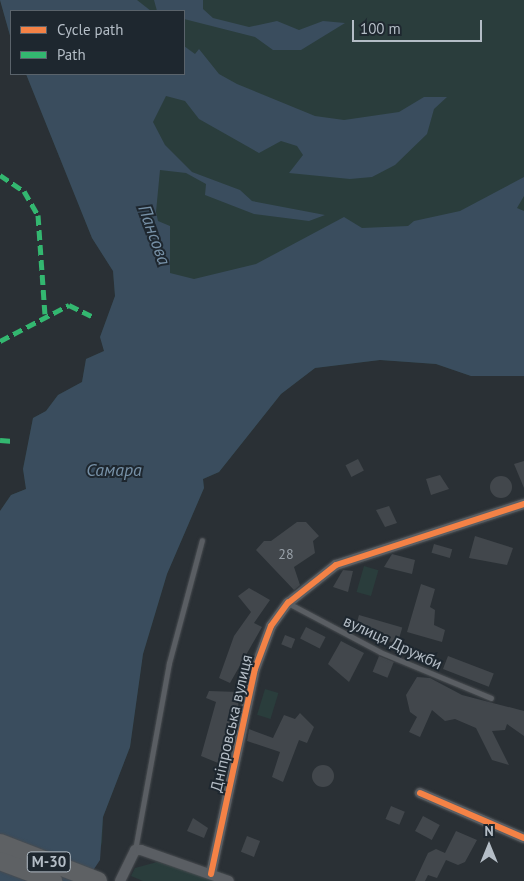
<!DOCTYPE html>
<meta charset="utf-8">
<style>
body{margin:0}
#map{position:relative;width:524px;height:881px;overflow:hidden;background:#2a3035;font-family:"PT Sans",sans-serif}
div>[style]{position:absolute}
.green>*{inset:0;background:#2a3d3c;transform-origin:0 0}
.water>*{inset:0;background:#3a4d5e}
.building>*{inset:0;background:#42474c;transform-origin:0 0}
.round{border-radius:50%}
.roads{filter:drop-shadow(0 0 1px #484c50) drop-shadow(0 0 1px #484c50)}
.lane>*{height:5px;margin:-2.5px;padding:0 2.5px;transform-origin:2.5px;border-radius:2.5px;background:#5a5e63}
.street>*{height:10px;margin:-5px;padding:0 5px;transform-origin:5px;border-radius:5px;background:#5a5e63}
.highway>*{height:18px;margin:-9px;padding:0 9px;transform-origin:9px;border-radius:9px;background:#5e6164}
.quiet>*{height:5px;margin-top:-2.5px;transform-origin:0;background:repeating-linear-gradient(90deg,#33b770 0 10px,transparent 0 15px)}
.cycleway>*{height:6px;margin:-3px;padding:0 3px;transform-origin:3px;border-radius:3px;background:#f48246}
span{translate:-50% -50%;white-space:nowrap;text-align:center;line-height:1.15;-webkit-text-stroke:4px #1e272f;paint-order:stroke}
.number-label{font-size:14px;color:#98a0a8}
.number-label span{-webkit-text-stroke-width:0}
.shield-label span{padding:1px 4px;background:#1e272f;border:1px solid;border-radius:4px;-webkit-text-stroke-width:0}
.shield-label{font-size:15px;color:#b4bdc6;font-weight:700}
.street-label{font-size:16px;color:#b4bdc6}
.water-label{font-size:18px;color:#7791a7;font-style:italic}
.legend{position:absolute;left:10px;top:10px;width:175px;height:65px;box-sizing:border-box;background:#1e272f;border:1px solid #5a636b;margin:0;padding:6px 9px;list-style:none;font-size:15px;color:#b4bdc6}
.legend li{display:flex;align-items:center;gap:10px;height:25px}
.legend b{width:25px;border:1px solid #5a636b}
.north{position:absolute;left:464px;top:821px;width:50px;height:50px;-webkit-text-stroke:4px #1e272f;paint-order:stroke;rotate:0deg;font-size:14px;font-weight:700;line-height:20px;text-align:center;color:#b4bdc6}
.north::after{content:'';display:block;margin:auto;width:18px;height:22px;background:#b4bdc6;clip-path:polygon(50% 0,100% 100%,50% 72%,0 100%)}
.scale{position:absolute;left:352px;top:20px;width:130px;height:22px;box-sizing:border-box;border:2px solid #b4bdc6;border-top:0;padding-left:6px;font-size:15px;line-height:18px;white-space:nowrap;color:#b4bdc6;-webkit-text-stroke:4px #1e272f;paint-order:stroke}
</style>
<div id="map">
<div class="green">
<i style="clip-path:polygon(0 0,524px 0,524px 376px,471px 376px,436px 364px,380px 360px,315px 368px,281px 394px,219px 472px,203px 479px,204px 488px,167px 574px,143px 654px,130px 747px,103px 817px,102px 846px,0 511px,11px 495px,26px 489px,23px 469px,33px 418px,46px 411px,58px 395px,82px 382px,86px 359px,104px 351px,100px 337px,115px 296px,113px 271px,92px 238px,26px 74px,184px 74px,184px 11px,11px 11px,11px 39px)"></i>
<i style="left:364px;top:566px;width:15px;height:27px;rotate:16deg"></i>
<i style="left:265px;top:689px;width:14px;height:27px;rotate:17deg"></i>
<i style="clip-path:polygon(157px 862px,195px 872px,217px 881px,143px 881px,131px 876px,135px 868px)"></i>
</div>
<div class="water">
<i style="clip-path:polygon(0 0,137px 0,151px 11px,11px 11px,11px 39px)"></i>
<i style="clip-path:polygon(154px 0,203px 0,203px 9px,213px 18px,249px 27px,277px 21px,299px 30px,323px 21px,345px 23px,301px 50px,273px 50px,255px 37px,184px 19px,184px 11px,157px 11px)"></i>
<i style="clip-path:polygon(184px 46px,195px 54px,199px 49px,219px 74px,237px 84px,315px 116px,344px 120px,399px 112px,424px 97px,447px 97px,434px 109px,427px 134px,395px 165px,372px 177px,350px 179px,289px 173px,303px 155px,297px 146px,281px 141px,259px 153px,199px 119px,185px 101px,166px 96px,153px 122px,165px 145px,192px 172px,240px 190px,252px 201px,325px 215px,309px 221px,254px 214px,205px 195px,206px 184px,186px 173px,160px 170px,156px 212px,158px 221px,170px 226px,170px 273px,194px 279px,256px 264px,344px 217px,362px 228px,408px 226px,414px 221px,460px 211px,524px 177px,524px 196px,517px 208px,524px 211px,524px 376px,471px 376px,436px 364px,380px 360px,315px 368px,281px 394px,219px 472px,203px 479px,204px 488px,167px 574px,143px 654px,130px 747px,103px 817px,100px 860px,86px 881px,0 881px,0 511px,11px 495px,26px 489px,23px 469px,33px 418px,46px 411px,58px 395px,82px 382px,86px 359px,104px 351px,100px 337px,115px 296px,113px 271px,92px 238px,26px 74px,184px 74px)"></i>
</div>
<div class="building">
<i style="left:358px;top:459px;width:13px;height:14px;rotate:63deg"></i>
<i style="clip-path:polygon(524px 461px,524px 488px,514px 464px)"></i>
<i style="clip-path:polygon(440px 475px,449px 489px,431px 495px,426px 479px)"></i>
<i class="round" style="left:490px;top:476px;width:22px;height:22px"></i>
<i style="clip-path:polygon(389px 506px,397px 523px,385px 527px,376px 510px)"></i>
<i style="clip-path:polygon(297px 522px,306px 522px,319px 536px,313px 541px,315px 553px,294px 567px,300px 585px,294px 590px,256px 550px,264px 541px,271px 541px)"></i>
<i style="clip-path:polygon(475px 536px,513px 548px,507px 565px,469px 558px)"></i>
<i style="left:434px;top:544px;width:19px;height:9px;rotate:16deg"></i>
<i style="clip-path:polygon(392px 554px,415px 560px,412px 574px,384px 567px)"></i>
<i style="clip-path:polygon(343px 570px,353px 571px,348px 592px,333px 587px)"></i>
<i style="clip-path:polygon(421px 584px,435px 589px,430px 607px,435px 610px,434px 625px,445px 630px,442px 642px,407px 632px)"></i>
<i style="clip-path:polygon(249px 588px,270px 600px,254px 623px,262px 627px,230px 683px,219px 678px,234px 636px,251px 612px,238px 596px)"></i>
<i style="left:359px;top:615px;width:45px;height:17px;rotate:16deg"></i>
<i style="left:306px;top:627px;width:22px;height:13px;rotate:27deg"></i>
<i style="left:285px;top:635px;width:11px;height:10px;rotate:22deg"></i>
<i style="clip-path:polygon(341px 641px,364px 653px,349px 682px,328px 664px)"></i>
<i style="left:379px;top:656px;width:16px;height:17px;rotate:22deg"></i>
<i style="left:448px;top:656px;width:49px;height:14px;rotate:21deg"></i>
<i style="clip-path:polygon(417px 677px,430px 678px,462px 695px,524px 711px,524px 736px,507px 724px,505px 730px,492px 731px,509px 765px,492px 760px,476px 728px,455px 719px,445px 721px,432px 710px,420px 737px,409px 732px,417px 717px,410px 712px,406px 695px)"></i>
<i style="clip-path:polygon(209px 691px,239px 692px,238px 711px,234px 709px,226px 732px,231px 734px,223px 765px,201px 756px,216px 702px,206px 698px)"></i>
<i style="clip-path:polygon(300px 713px,314px 727px,307px 743px,299px 740px,283px 782px,272px 777px,280px 752px,247px 741px,249px 729px,273px 738px,284px 715px,295px 719px)"></i>
<i class="round" style="left:312px;top:765px;width:22px;height:22px"></i>
<i style="left:391px;top:806px;width:15px;height:14px;rotate:23deg"></i>
<i style="left:423px;top:816px;width:19px;height:17px;rotate:28deg"></i>
<i style="clip-path:polygon(193px 818px,208px 828px,204px 838px,187px 831px)"></i>
<i style="clip-path:polygon(456px 831px,477px 840px,465px 862px,458px 865px,446px 860px,437px 878px,428px 875px,425px 881px,415px 881px,428px 853px,436px 849px,445px 853px)"></i>
<i style="left:247px;top:836px;width:14px;height:17px;rotate:21deg"></i>
</div>
<div class="roads">
<div class="lane">
<i style="left:288px;top:603px;width:104px;rotate:28deg"></i>
<i style="left:380px;top:652px;width:120px;rotate:22.5deg"></i>
<i style="left:135px;top:850px;width:190px;rotate:-79.7deg"></i>
<i style="left:169px;top:663px;width:127px;rotate:-75deg"></i>
</div>
<div class="street">
<i style="left:420px;top:793px;width:113px;rotate:23.4deg"></i>
<i style="left:211px;top:874px;width:210px;rotate:-77.9deg"></i>
<i style="left:255px;top:669px;width:46px;rotate:-69.6deg"></i>
<i style="left:271px;top:626px;width:29px;rotate:-54deg"></i>
<i style="left:288px;top:603px;width:61px;rotate:-38.4deg"></i>
<i style="left:336px;top:565px;width:198px;rotate:-18deg"></i>
<i style="left:120px;top:881px;width:34px;rotate:-64deg"></i>
<i style="left:135px;top:850px;width:6px"></i>
<i style="left:141px;top:850px;width:93px;rotate:19.4deg"></i>
</div>
<div class="highway">
<i style="left:0;top:843px;width:105px;rotate:21.2deg"></i>
<i style="left:0;top:861px;width:57px;rotate:20.7deg"></i>
</div>
</div>
<div class="quiet">
<i style="left:0;top:175px;width:29px;rotate:34deg"></i>
<i style="left:24px;top:191px;width:28px;rotate:60deg"></i>
<i style="left:38px;top:215px;width:99px;rotate:86deg"></i>
<i style="left:0;top:341px;width:78px;rotate:-27.6deg"></i>
<i style="left:69px;top:305px;width:25px;rotate:26deg"></i>
<i style="left:0;top:440px;width:13px;rotate:4deg"></i>
</div>
<div class="cycleway">
<i style="left:420px;top:793px;width:113px;rotate:23.4deg"></i>
<i style="left:211px;top:874px;width:210px;rotate:-77.9deg"></i>
<i style="left:255px;top:669px;width:46px;rotate:-69.6deg"></i>
<i style="left:271px;top:626px;width:29px;rotate:-54deg"></i>
<i style="left:288px;top:603px;width:61px;rotate:-38.4deg"></i>
<i style="left:336px;top:565px;width:198px;rotate:-18deg"></i>
</div>
<div class="number-label">
<span style="left:286px;top:554px">28</span>
</div>
<div class="shield-label">
<span style="left:49px;top:862px">М-30</span>
</div>
<div class="street-label">
<span style="left:393px;top:642px;rotate:25deg">вулиця Дружби</span>
<span style="left:231px;top:723px;rotate:-77deg">Дніпровська вулиця</span>
</div>
<div class="water-label">
<span style="left:154px;top:235px;rotate:70deg">Пансова</span>
<span style="left:114px;top:470px">Самара</span>
</div>
<ul class="legend">
<li><b style="height:6px;background:#f48246"></b>Cycle path</li>
<li><b style="height:6px;background:#33b770"></b>Path</li>
</ul>
<div class="north">N</div>
<div class="scale">100 m</div>
</div>
